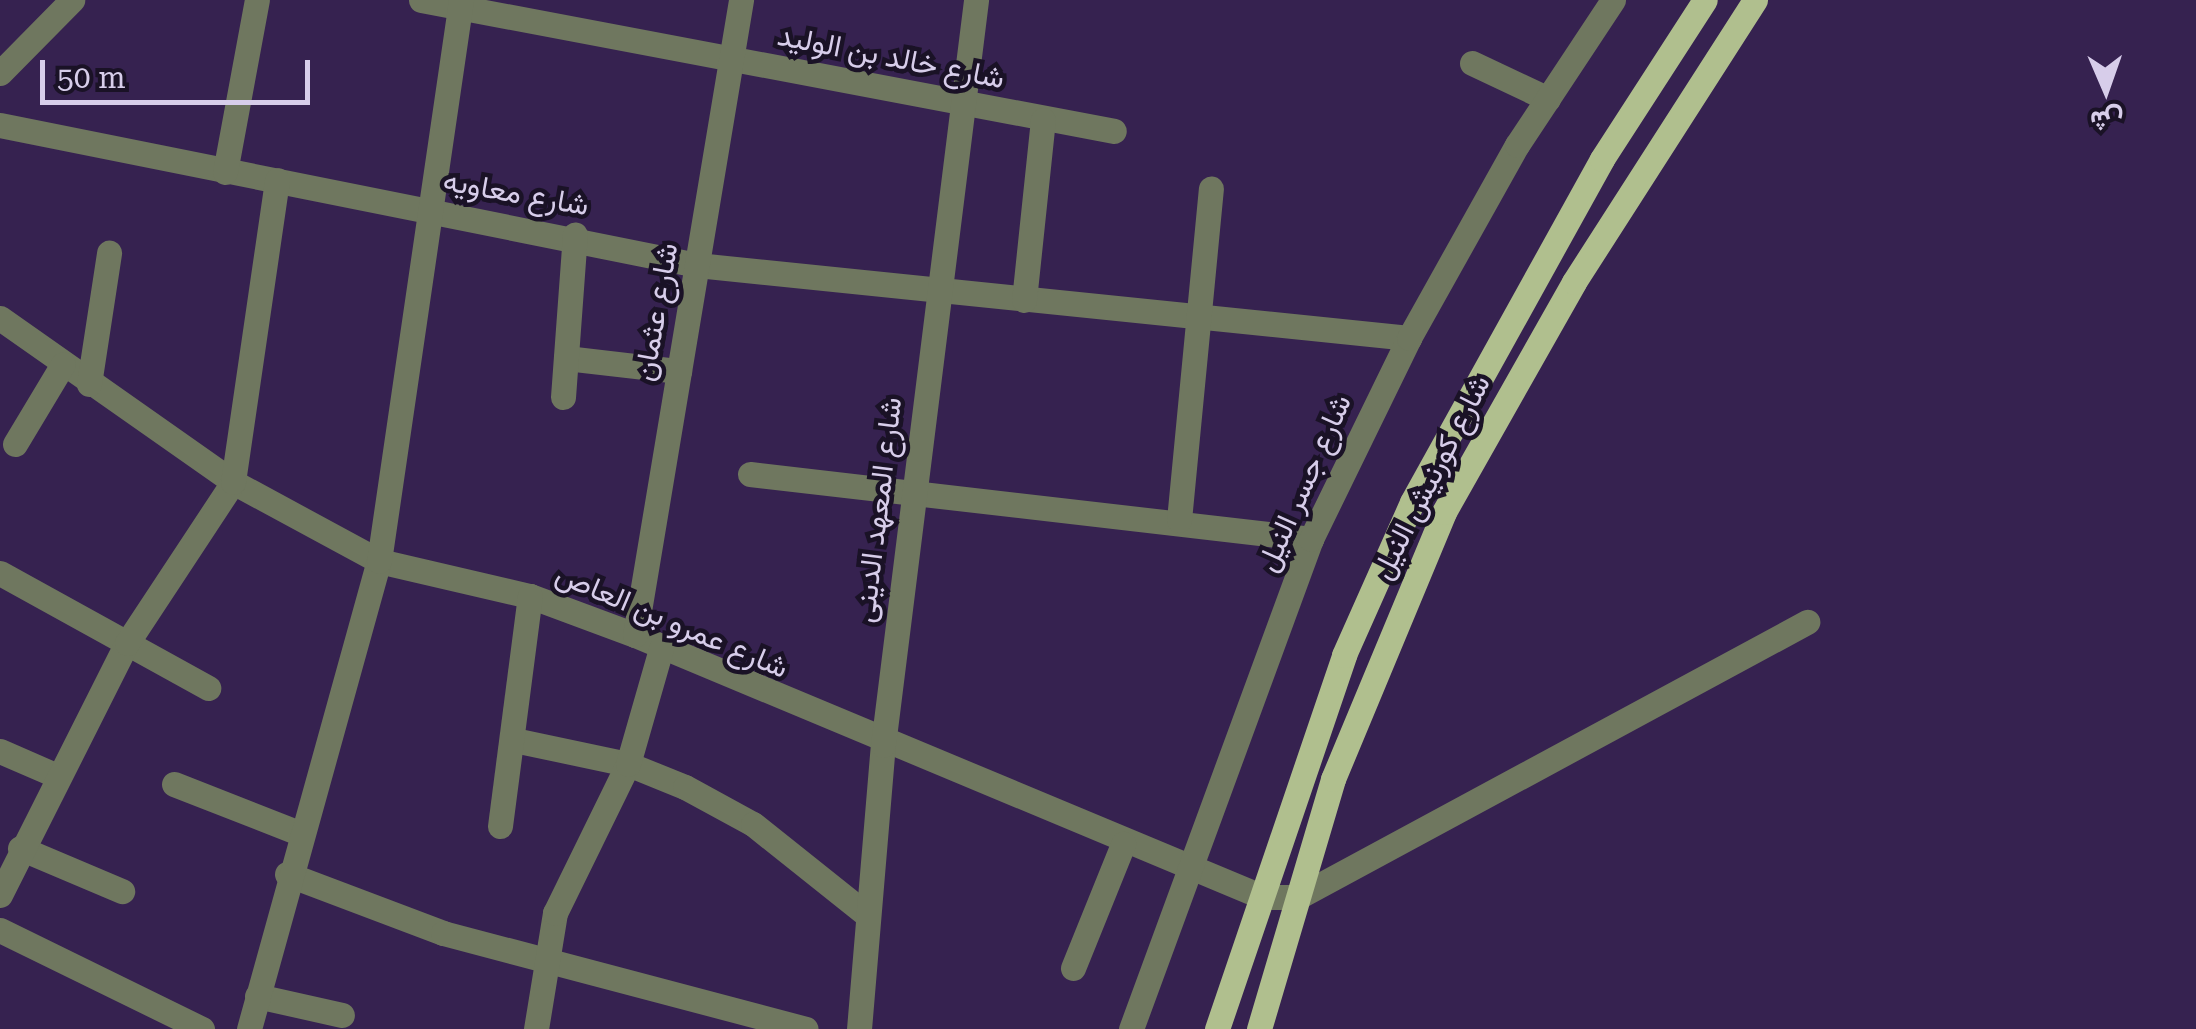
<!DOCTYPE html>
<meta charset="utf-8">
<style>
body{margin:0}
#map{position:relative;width:2196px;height:1029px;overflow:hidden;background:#362250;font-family:"Roboto Serif",Vazirmatn,serif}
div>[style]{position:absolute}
.minor>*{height:25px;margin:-12.5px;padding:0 12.5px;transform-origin:12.5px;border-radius:12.5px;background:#6f775f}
.major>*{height:25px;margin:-12.5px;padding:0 12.5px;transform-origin:12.5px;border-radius:12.5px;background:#b0bf8e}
span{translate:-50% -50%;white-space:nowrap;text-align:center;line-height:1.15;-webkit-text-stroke:9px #1a1226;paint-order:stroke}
.street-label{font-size:30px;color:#d7cdea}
.north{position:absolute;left:2056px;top:40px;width:100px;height:100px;-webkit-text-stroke:8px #1a1226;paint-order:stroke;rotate:178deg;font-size:28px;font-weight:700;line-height:40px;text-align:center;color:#d7cdea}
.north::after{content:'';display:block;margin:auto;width:35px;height:45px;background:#d7cdea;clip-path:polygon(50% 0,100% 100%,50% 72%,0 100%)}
.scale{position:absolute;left:40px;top:60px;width:270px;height:45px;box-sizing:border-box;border:5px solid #d7cdea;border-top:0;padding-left:12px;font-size:30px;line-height:35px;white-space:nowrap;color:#d7cdea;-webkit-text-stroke:8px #1a1226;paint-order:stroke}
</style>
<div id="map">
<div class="minor">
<i style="left:421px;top:0;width:705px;rotate:10.7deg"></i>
<i style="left:1472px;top:63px;width:84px;rotate:25.3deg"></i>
<i style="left:0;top:73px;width:103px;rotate:-45.4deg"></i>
<i style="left:0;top:125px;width:711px;rotate:11.36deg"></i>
<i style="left:697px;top:265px;width:716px;rotate:5.85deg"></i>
<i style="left:225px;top:172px;width:175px;rotate:-79.5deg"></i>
<i style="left:1024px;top:300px;width:181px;rotate:-84deg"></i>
<i style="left:0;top:318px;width:285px;rotate:35.1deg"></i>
<i style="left:233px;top:482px;width:166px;rotate:28.4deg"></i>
<i style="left:379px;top:561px;width:155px;rotate:13.1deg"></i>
<i style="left:530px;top:596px;width:112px;rotate:20.4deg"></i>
<i style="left:635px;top:635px;width:680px;rotate:22.65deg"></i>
<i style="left:1263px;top:897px;width:35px"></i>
<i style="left:1298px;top:897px;width:579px;rotate:-28.38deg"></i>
<i style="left:566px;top:358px;width:114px;rotate:6.6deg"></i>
<i style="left:89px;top:384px;width:133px;rotate:-81.3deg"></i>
<i style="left:563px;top:397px;width:163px;rotate:-85.8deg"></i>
<i style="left:15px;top:444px;width:93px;rotate:-59deg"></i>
<i style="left:750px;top:474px;width:565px;rotate:6.61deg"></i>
<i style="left:1179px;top:520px;width:333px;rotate:-84.5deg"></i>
<i style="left:0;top:573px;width:238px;rotate:28.9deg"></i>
<i style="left:635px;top:635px;width:644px;rotate:-80.52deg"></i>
<i style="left:514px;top:740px;width:116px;rotate:11.9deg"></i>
<i style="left:628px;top:764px;width:61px;rotate:22deg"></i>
<i style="left:685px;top:787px;width:77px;rotate:28.6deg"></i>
<i style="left:753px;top:824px;width:146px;rotate:38.6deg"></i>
<i style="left:0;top:751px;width:58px;rotate:23.5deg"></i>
<i style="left:174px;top:784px;width:134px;rotate:21.4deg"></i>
<i style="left:500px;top:826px;width:232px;rotate:-82.6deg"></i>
<i style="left:20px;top:848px;width:111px;rotate:22.9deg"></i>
<i style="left:287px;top:874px;width:167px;rotate:20.7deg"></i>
<i style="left:443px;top:933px;width:375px;rotate:14.8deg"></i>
<i style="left:0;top:895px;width:282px;rotate:-63.3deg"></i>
<i style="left:127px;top:643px;width:193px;rotate:-56.6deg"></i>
<i style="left:233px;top:482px;width:305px;rotate:-81.7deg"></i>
<i style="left:0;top:930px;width:225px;rotate:26.1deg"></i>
<i style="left:1073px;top:968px;width:134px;rotate:-68deg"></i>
<i style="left:257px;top:996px;width:87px;rotate:12.6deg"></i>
<i style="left:249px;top:1029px;width:486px;rotate:-74.5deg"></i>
<i style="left:379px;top:561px;width:567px;rotate:-81.68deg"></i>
<i style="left:536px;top:1029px;width:118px;rotate:-80.7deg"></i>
<i style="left:555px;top:913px;width:166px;rotate:-63.9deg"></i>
<i style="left:628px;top:764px;width:120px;rotate:-74deg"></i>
<i style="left:859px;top:1029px;width:285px;rotate:-85.2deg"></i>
<i style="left:883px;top:745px;width:751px;rotate:-82.88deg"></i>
<i style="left:1131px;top:1029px;width:522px;rotate:-69.83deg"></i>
<i style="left:1311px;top:539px;width:224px;rotate:-64deg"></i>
<i style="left:1409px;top:338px;width:221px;rotate:-60.8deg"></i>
<i style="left:1517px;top:145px;width:174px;rotate:-56.5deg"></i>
</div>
<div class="major">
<i style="left:1217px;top:1029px;width:395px;rotate:-71.2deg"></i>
<i style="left:1344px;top:655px;width:167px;rotate:-66deg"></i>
<i style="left:1412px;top:502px;width:392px;rotate:-61deg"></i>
<i style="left:1602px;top:159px;width:189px;rotate:-57.1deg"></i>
<i style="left:1259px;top:1029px;width:261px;rotate:-73.5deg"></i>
<i style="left:1333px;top:779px;width:289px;rotate:-67.4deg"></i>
<i style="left:1444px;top:512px;width:264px;rotate:-60.5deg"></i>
<i style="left:1574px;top:282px;width:335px;rotate:-57.3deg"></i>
</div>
<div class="street-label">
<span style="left:891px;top:57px;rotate:11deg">شارع خالد بن الوليد</span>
<span style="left:516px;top:193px;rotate:10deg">شارع معاويه</span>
<span style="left:656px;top:312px;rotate:-80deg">شارع عثمان</span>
<span style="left:1431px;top:477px;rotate:-63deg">شارع كورنيش النيل</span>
<span style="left:1304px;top:483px;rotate:-66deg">شارع جسر النيل</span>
<span style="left:878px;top:510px;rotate:-83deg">شارع المعهد الدينى</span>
<span style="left:672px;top:621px;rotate:23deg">شارع عمرو بن العاص</span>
</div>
<div class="north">ش</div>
<div class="scale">50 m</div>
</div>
